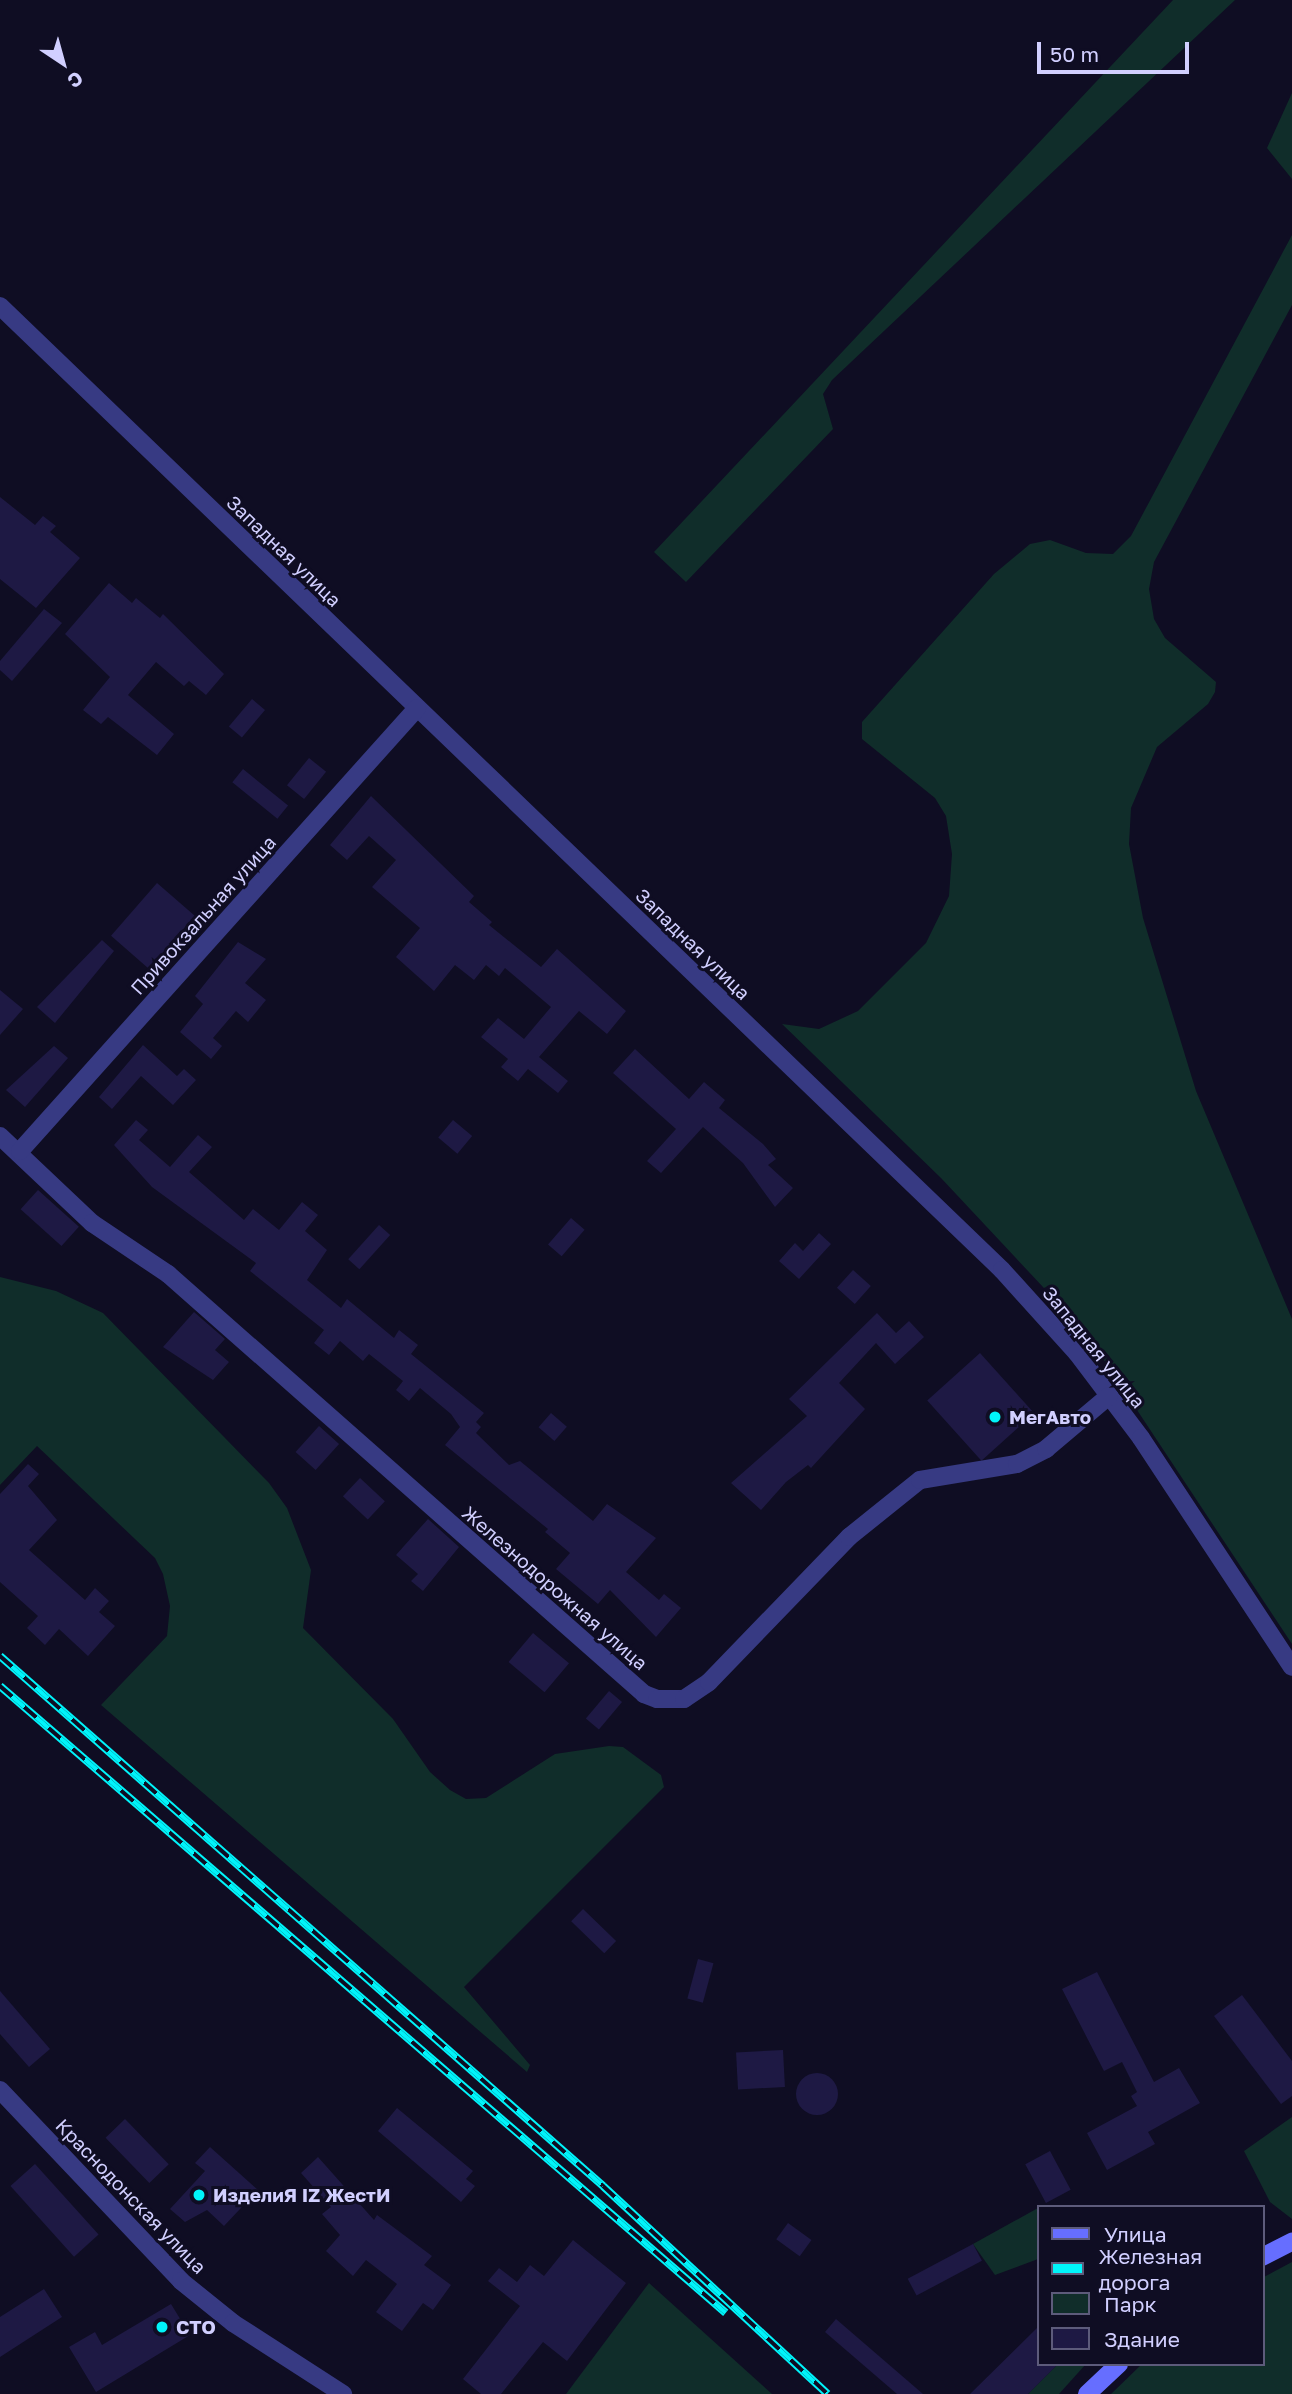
<!DOCTYPE html>
<meta charset="utf-8">
<style>
body{margin:0}
#map{position:relative;width:1292px;height:2394px;overflow:hidden;background:#0f0d23;font-family:"Golos Text",sans-serif}
div>[style]{position:absolute}
.green>*{inset:0;background:#102d2a}
.building>*{inset:0;background:#1e1944;transform-origin:0 0}
.round{border-radius:50%}
.minor>*{height:18px;margin:-9px;padding:0 9px;transform-origin:9px;border-radius:9px;background:#373a83}
.secondary>*{height:18px;margin:-9px;padding:0 9px;transform-origin:9px;border-radius:9px;background:#666eff}
.rail>*{height:8px;margin-top:-4px;transform-origin:0;background:repeating-linear-gradient(90deg,#0f0d23 0 16px,#00f4fa 0 32px);box-sizing:border-box;border-block:2px solid #00f4fa}
.dots>*{width:19px;height:19px;translate:-50% -50%;box-sizing:border-box;border:4px solid #0f0d23;border-radius:50%}
span{translate:-50% -50%;white-space:nowrap;text-align:center;line-height:1.15;-webkit-text-stroke:6px #0f0d23;paint-order:stroke}
.street-label{font-size:19px;color:#d1cfff}
.poi-label{font-size:19px;color:#d1cfff;font-weight:700}
.left{translate:0 -50%;text-align:left}
.legend{position:absolute;left:1037px;top:2205px;width:228px;height:161px;box-sizing:border-box;background:#0f0d23;border:2px solid #5d5b7b;margin:0;padding:9px 12px;list-style:none;font-size:21px;color:#d1cfff}
.legend li{display:flex;align-items:center;gap:14px;height:35px}
.legend b{width:35px;border:2px solid #5d5b7b}
.north{position:absolute;left:28px;top:28px;width:70px;height:70px;-webkit-text-stroke:5px #0f0d23;paint-order:stroke;rotate:144deg;font-size:19px;font-weight:700;line-height:28px;text-align:center;color:#d1cfff}
.north::after{content:'';display:block;margin:auto;width:24px;height:32px;background:#d1cfff;clip-path:polygon(50% 0,100% 100%,50% 72%,0 100%)}
.scale{position:absolute;left:1037px;top:42px;width:152px;height:32px;box-sizing:border-box;border:4px solid #d1cfff;border-top:0;padding-left:9px;font-size:21px;line-height:24px;white-space:nowrap;color:#d1cfff;-webkit-text-stroke:5px #0f0d23;paint-order:stroke}
</style>
<div id="map">
<div class="green">
<i style="clip-path:polygon(1173px 0,1235px 0,832px 380px,823px 394px,833px 429px,686px 582px,654px 552px)"></i>
<i style="clip-path:polygon(1292px 93px,1292px 179px,1267px 148px)"></i>
<i style="clip-path:polygon(1292px 235px,1292px 305px,1154px 562px,1149px 589px,1154px 619px,1165px 638px,1216px 682px,1215px 692px,1208px 704px,1157px 747px,1131px 808px,1129px 844px,1143px 918px,1196px 1091px,1292px 1319px,1292px 1644px,1086px 1333px,941px 1178px,782px 1024px,819px 1029px,858px 1011px,926px 943px,949px 896px,952px 854px,946px 816px,935px 798px,862px 739px,862px 722px,994px 574px,1030px 544px,1050px 540px,1086px 553px,1113px 554px,1131px 536px)"></i>
<i style="clip-path:polygon(0 1277px,56px 1291px,103px 1313px,269px 1483px,287px 1508px,311px 1570px,303px 1628px,393px 1719px,430px 1772px,450px 1790px,466px 1799px,486px 1798px,555px 1754px,609px 1746px,623px 1747px,661px 1775px,664px 1787px,464px 1987px,530px 2065px,527px 2072px,101px 1705px,167px 1636px,170px 1606px,163px 1574px,155px 1558px,37px 1446px,0 1485px)"></i>
<i style="clip-path:polygon(1292px 2117px,1292px 2219px,1270px 2202px,1244px 2151px)"></i>
<i style="clip-path:polygon(1038px 2208px,1038px 2259px,995px 2275px,973px 2244px)"></i>
<i style="clip-path:polygon(1292px 2262px,1292px 2394px,1111px 2394px,1142px 2364px,1262px 2364px,1262px 2278px)"></i>
<i style="clip-path:polygon(649px 2283px,772px 2394px,566px 2394px)"></i>
<i style="clip-path:polygon(1058px 2364px,1086px 2364px,1059px 2394px,1028px 2394px)"></i>
</div>
<div class="building">
<i style="clip-path:polygon(0 497px,35px 525px,43px 516px,56px 526px,50px 532px,80px 558px,36px 608px,0 579px)"></i>
<i style="clip-path:polygon(109px 583px,132px 603px,136px 598px,160px 618px,163px 614px,224px 674px,206px 695px,189px 681px,184px 686px,156px 662px,128px 695px,174px 734px,157px 755px,108px 717px,101px 724px,83px 710px,110px 677px,65px 634px)"></i>
<i style="clip-path:polygon(44px 609px,62px 623px,12px 681px,0 670px,0 661px)"></i>
<i style="left:252px;top:699px;width:17px;height:36px;rotate:40deg"></i>
<i style="left:309px;top:758px;width:22px;height:35px;rotate:39deg"></i>
<i style="left:243px;top:769px;width:58px;height:17px;rotate:39deg"></i>
<i style="clip-path:polygon(371px 796px,474px 896px,469px 902px,492px 922px,489px 925px,541px 967px,557px 949px,626px 1011px,607px 1034px,579px 1011px,539px 1057px,568px 1081px,558px 1093px,528px 1069px,518px 1081px,501px 1067px,508px 1059px,481px 1037px,498px 1018px,524px 1039px,551px 1007px,505px 968px,499px 976px,486px 965px,474px 980px,455px 965px,434px 991px,396px 957px,420px 928px,372px 887px,396px 860px,369px 836px,347px 860px,330px 845px)"></i>
<i style="left:157px;top:883px;width:50px;height:70px;rotate:41deg"></i>
<i style="clip-path:polygon(102px 940px,114px 951px,55px 1023px,37px 1007px)"></i>
<i style="clip-path:polygon(238px 942px,266px 959px,245px 983px,266px 1000px,248px 1022px,236px 1011px,213px 1038px,222px 1046px,211px 1059px,180px 1032px,203px 1004px,195px 996px)"></i>
<i style="clip-path:polygon(0 990px,23px 1009px,0 1035px)"></i>
<i style="clip-path:polygon(143px 1045px,177px 1076px,184px 1069px,196px 1080px,173px 1105px,141px 1076px,112px 1109px,99px 1097px)"></i>
<i style="clip-path:polygon(54px 1046px,68px 1058px,25px 1107px,6px 1090px)"></i>
<i style="clip-path:polygon(635px 1049px,689px 1099px,704px 1082px,725px 1100px,719px 1108px,763px 1144px,776px 1159px,768px 1165px,793px 1188px,775px 1207px,743px 1163px,703px 1127px,661px 1173px,647px 1161px,676px 1129px,613px 1073px)"></i>
<i style="clip-path:polygon(136px 1120px,148px 1130px,139px 1140px,170px 1167px,198px 1135px,212px 1147px,189px 1172px,244px 1220px,253px 1209px,279px 1230px,302px 1202px,318px 1215px,305px 1231px,327px 1250px,307px 1280px,341px 1308px,347px 1299px,394px 1338px,399px 1330px,418px 1345px,411px 1354px,484px 1413px,476px 1422px,481px 1427px,476px 1433px,509px 1465px,520px 1461px,593px 1521px,607px 1504px,656px 1538px,626px 1572px,659px 1600px,664px 1594px,681px 1608px,656px 1637px,610px 1590px,598px 1604px,556px 1569px,570px 1553px,545px 1532px,548px 1529px,445px 1445px,460px 1427px,451px 1414px,420px 1388px,409px 1401px,396px 1390px,403px 1381px,369px 1354px,363px 1361px,340px 1341px,329px 1355px,314px 1343px,324px 1330px,250px 1271px,256px 1263px,152px 1187px,114px 1145px)"></i>
<i style="left:453px;top:1120px;width:25px;height:23px;rotate:40deg"></i>
<i style="left:38px;top:1190px;width:55px;height:26px;rotate:42deg"></i>
<i style="left:571px;top:1218px;width:18px;height:35px;rotate:41deg"></i>
<i style="left:379px;top:1225px;width:15px;height:46px;rotate:42deg"></i>
<i style="clip-path:polygon(819px 1233px,831px 1244px,799px 1279px,779px 1261px,795px 1243px,803px 1251px)"></i>
<i style="left:853px;top:1270px;width:24px;height:24px;rotate:42deg"></i>
<i style="clip-path:polygon(194px 1312px,225px 1339px,215px 1350px,229px 1362px,213px 1380px,163px 1347px)"></i>
<i style="clip-path:polygon(877px 1313px,896px 1333px,909px 1321px,924px 1337px,895px 1364px,876px 1343px,839px 1383px,865px 1409px,811px 1468px,808px 1465px,786px 1482px,761px 1510px,731px 1483px,807px 1416px,789px 1399px)"></i>
<i style="left:980px;top:1353px;width:81px;height:71px;rotate:48deg"></i>
<i style="left:551px;top:1413px;width:21px;height:19px;rotate:41deg"></i>
<i style="left:319px;top:1426px;width:27px;height:35px;rotate:42deg"></i>
<i style="clip-path:polygon(28px 1464px,39px 1474px,28px 1486px,57px 1520px,29px 1550px,85px 1600px,95px 1588px,109px 1601px,99px 1612px,115px 1626px,88px 1656px,59px 1629px,45px 1645px,27px 1628px,38px 1616px,0 1582px,0 1494px)"></i>
<i style="left:360px;top:1478px;width:34px;height:25px;rotate:43deg"></i>
<i style="clip-path:polygon(428px 1519px,459px 1547px,423px 1591px,411px 1581px,418px 1574px,396px 1555px)"></i>
<i style="left:533px;top:1633px;width:47px;height:38px;rotate:40deg"></i>
<i style="left:609px;top:1691px;width:17px;height:36px;rotate:40deg"></i>
<i style="left:583px;top:1909px;width:46px;height:17px;rotate:44deg"></i>
<i style="left:698px;top:1959px;width:16px;height:41px;rotate:15deg"></i>
<i style="clip-path:polygon(1097px 1972px,1154px 2082px,1179px 2068px,1200px 2103px,1148px 2132px,1155px 2144px,1107px 2170px,1087px 2133px,1137px 2106px,1131px 2096px,1137px 2092px,1122px 2062px,1104px 2071px,1062px 1989px)"></i>
<i style="clip-path:polygon(0 1991px,50px 2049px,29px 2067px,0 2034px)"></i>
<i style="clip-path:polygon(1242px 1995px,1292px 2061px,1292px 2096px,1281px 2104px,1214px 2016px)"></i>
<i style="left:783px;top:2050px;width:37px;height:47px;rotate:87deg"></i>
<i class="round" style="left:796px;top:2073px;width:42px;height:42px"></i>
<i style="clip-path:polygon(397px 2108px,473px 2171px,466px 2179px,475px 2186px,461px 2202px,378px 2131px)"></i>
<i style="left:125px;top:2119px;width:63px;height:27px;rotate:46deg"></i>
<i style="clip-path:polygon(210px 2147px,258px 2190px,224px 2226px,207px 2210px,185px 2222px,170px 2209px,205px 2171px,195px 2163px)"></i>
<i style="left:1050px;top:2151px;width:44px;height:28px;rotate:62deg"></i>
<i style="clip-path:polygon(318px 2157px,374px 2220px,377px 2215px,432px 2256px,424px 2265px,451px 2285px,433px 2310px,423px 2303px,402px 2331px,376px 2312px,397px 2284px,366px 2260px,353px 2276px,326px 2251px,340px 2235px,322px 2214px,331px 2207px,301px 2173px)"></i>
<i style="left:35px;top:2164px;width:95px;height:33px;rotate:48deg"></i>
<i style="left:788px;top:2223px;width:29px;height:20px;rotate:36deg"></i>
<i style="clip-path:polygon(573px 2240px,626px 2283px,567px 2361px,543px 2342px,501px 2394px,481px 2394px,463px 2379px,520px 2306px,488px 2281px,499px 2268px,517px 2282px,530px 2265px,544px 2276px)"></i>
<i style="left:973px;top:2244px;width:19px;height:74px;rotate:62deg"></i>
<i style="clip-path:polygon(44px 2289px,62px 2317px,0 2357px,0 2317px)"></i>
<i style="clip-path:polygon(171px 2304px,190px 2335px,96px 2392px,69px 2347px,95px 2332px,102px 2345px)"></i>
<i style="clip-path:polygon(836px 2319px,923px 2394px,897px 2394px,825px 2332px)"></i>
<i style="clip-path:polygon(1038px 2327px,1038px 2364px,1058px 2364px,1028px 2394px,970px 2394px)"></i>
</div>
<div class="minor">
<i style="left:0;top:306px;width:1390px;rotate:43.89deg"></i>
<i style="left:1002px;top:1270px;width:112px;rotate:47.9deg"></i>
<i style="left:1077px;top:1353px;width:106px;rotate:53deg"></i>
<i style="left:1141px;top:1438px;width:274px;rotate:56.6deg"></i>
<i style="left:0;top:1136px;width:127px;rotate:43.4deg"></i>
<i style="left:92px;top:1223px;width:92px;rotate:33.9deg"></i>
<i style="left:168px;top:1274px;width:635px;rotate:41.42deg"></i>
<i style="left:644px;top:1694px;width:14px;rotate:21deg"></i>
<i style="left:657px;top:1699px;width:27px"></i>
<i style="left:684px;top:1699px;width:30px;rotate:-34deg"></i>
<i style="left:709px;top:1682px;width:202px;rotate:-46deg"></i>
<i style="left:849px;top:1537px;width:91px;rotate:-38.8deg"></i>
<i style="left:920px;top:1480px;width:98px;rotate:-9.4deg"></i>
<i style="left:1017px;top:1464px;width:33px;rotate:-27deg"></i>
<i style="left:1046px;top:1449px;width:82px;rotate:-40.1deg"></i>
<i style="left:20px;top:1151px;width:595px;rotate:-48.13deg"></i>
<i style="left:0;top:2090px;width:263px;rotate:46.5deg"></i>
<i style="left:181px;top:2281px;width:67px;rotate:38.9deg"></i>
<i style="left:233px;top:2323px;width:131px;rotate:32.8deg"></i>
</div>
<div class="secondary">
<i style="left:1262px;top:2257px;width:34px;rotate:-27deg"></i>
<i style="left:1087px;top:2394px;width:44px;rotate:-43.2deg"></i>
</div>
<div class="rail">
<i style="left:0;top:1656px;width:803px;rotate:41.31deg"></i>
<i style="left:603px;top:2186px;width:306px;rotate:42.8deg"></i>
<i style="left:0;top:1686px;width:959px;rotate:40.82deg"></i>
</div>
<div class="dots">
<i style="left:995px;top:1417px;background:#00f4fa"></i>
<i style="left:199px;top:2195px;background:#00f4fa"></i>
<i style="left:162px;top:2327px;background:#00f4fa"></i>
</div>
<div class="street-label">
<span style="left:284px;top:551px;rotate:44deg">Западная улица</span>
<span style="left:203px;top:915px;rotate:-48deg">Привокзальная улица</span>
<span style="left:693px;top:944px;rotate:44deg">Западная улица</span>
<span style="left:1094px;top:1347px;rotate:51deg">Западная улица</span>
<span style="left:555px;top:1588px;rotate:41deg">Железнодорожная улица</span>
<span style="left:131px;top:2196px;rotate:46deg">Краснодонская улица</span>
</div>
<div class="poi-label">
<span class="left" style="left:1009px;top:1417px">МегАвто</span>
<span class="left" style="left:213px;top:2195px">ИзделиЯ IZ ЖестИ</span>
<span class="left" style="left:176px;top:2327px">СТО</span>
</div>
<ul class="legend">
<li><b style="height:9px;background:#666eff"></b>Улица</li>
<li><b style="height:9px;background:#00f4fa"></b>Железная дорога</li>
<li><b style="height:19px;background:#102d2a"></b>Парк</li>
<li><b style="height:19px;background:#1e1944"></b>Здание</li>
</ul>
<div class="north">С</div>
<div class="scale">50 m</div>
</div>
